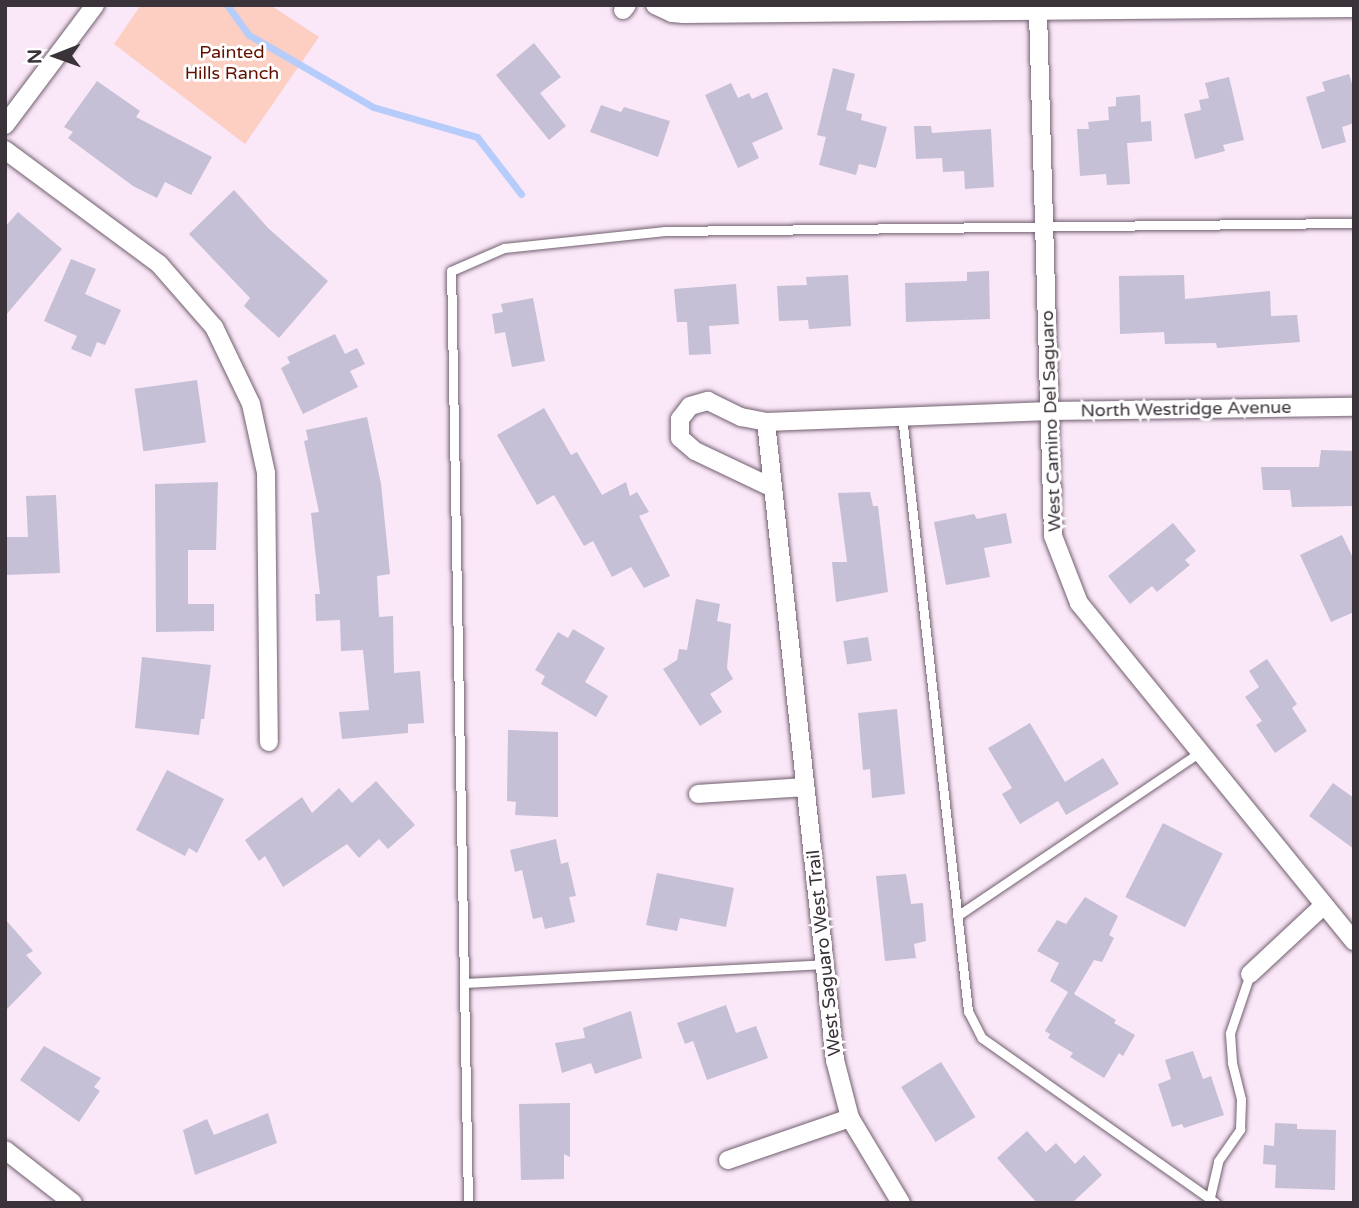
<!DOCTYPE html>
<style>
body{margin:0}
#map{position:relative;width:1359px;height:1208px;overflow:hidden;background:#fae7f8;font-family:"Varela Round",sans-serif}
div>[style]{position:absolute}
.green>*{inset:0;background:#fdcec2}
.stream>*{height:7px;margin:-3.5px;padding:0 3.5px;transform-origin:3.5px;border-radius:3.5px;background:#b6cdfc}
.building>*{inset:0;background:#c5c0d6;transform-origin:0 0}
.roads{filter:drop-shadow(0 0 2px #71606f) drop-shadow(0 0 2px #71606f)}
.lane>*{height:9px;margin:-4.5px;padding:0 4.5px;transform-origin:4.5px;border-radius:4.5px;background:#fff}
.street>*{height:18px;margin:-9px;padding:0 9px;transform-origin:9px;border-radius:9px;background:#fff}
span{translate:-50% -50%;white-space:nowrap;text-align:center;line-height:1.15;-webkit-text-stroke:6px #fff;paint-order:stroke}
.park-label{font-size:18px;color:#621100}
.street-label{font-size:18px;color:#3b333a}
.frame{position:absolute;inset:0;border:7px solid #3b333a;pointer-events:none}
.north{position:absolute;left:21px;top:21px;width:70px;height:70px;-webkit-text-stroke:5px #fff;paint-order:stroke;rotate:269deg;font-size:19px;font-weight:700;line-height:28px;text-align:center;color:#3b333a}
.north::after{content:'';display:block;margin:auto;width:24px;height:32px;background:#3b333a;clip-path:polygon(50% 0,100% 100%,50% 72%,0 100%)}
</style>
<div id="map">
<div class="green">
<i style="clip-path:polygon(141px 5px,270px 5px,319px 37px,245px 144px,114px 44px)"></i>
</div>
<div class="stream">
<i style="left:227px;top:5px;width:37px;rotate:54deg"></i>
<i style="left:249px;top:35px;width:143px;rotate:30.1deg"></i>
<i style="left:373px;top:107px;width:108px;rotate:16.1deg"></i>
<i style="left:477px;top:137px;width:72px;rotate:52.3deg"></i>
</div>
<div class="building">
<i style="clip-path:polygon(534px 43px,561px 77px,540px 93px,566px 126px,549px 140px,496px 75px)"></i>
<i style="clip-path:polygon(833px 68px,855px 74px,846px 110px,862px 114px,861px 120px,887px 127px,876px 168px,859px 164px,856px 175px,819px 165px,826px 137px,817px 135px)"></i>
<i style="clip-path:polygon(1349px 74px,1354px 90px,1354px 123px,1342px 127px,1346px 142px,1322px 149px,1306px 97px,1325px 91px,1322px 82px)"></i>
<i style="clip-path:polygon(1229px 77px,1244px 140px,1223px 145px,1225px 151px,1195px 159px,1184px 114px,1201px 110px,1199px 100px,1209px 98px,1205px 83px)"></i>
<i style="clip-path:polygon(97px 81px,140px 111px,136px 117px,212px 157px,191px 195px,165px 182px,157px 198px,133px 186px,68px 138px,73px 132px,64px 127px)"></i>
<i style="clip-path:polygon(731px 83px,738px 98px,749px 93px,752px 99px,767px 92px,783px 129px,752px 143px,759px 158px,738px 168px,705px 95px)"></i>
<i style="clip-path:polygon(1140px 95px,1141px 122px,1151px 121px,1152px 141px,1127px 143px,1130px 184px,1107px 185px,1106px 174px,1080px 176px,1077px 129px,1089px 129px,1088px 122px,1109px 120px,1108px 107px,1116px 106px,1116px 97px)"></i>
<i style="clip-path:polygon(601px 105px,621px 112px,624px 107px,670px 121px,658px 157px,590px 132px)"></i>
<i style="clip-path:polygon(914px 126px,931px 126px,932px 133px,991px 129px,994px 187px,965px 189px,964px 171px,943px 172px,942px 158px,916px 159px)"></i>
<i style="clip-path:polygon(234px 190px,268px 228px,328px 281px,279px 338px,244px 306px,250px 298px,189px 234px)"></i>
<i style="clip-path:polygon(18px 212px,62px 249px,5px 316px,5px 227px)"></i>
<i style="clip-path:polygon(71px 259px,96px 269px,85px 294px,121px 310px,105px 345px,97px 342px,91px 357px,71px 349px,77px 336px,44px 321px)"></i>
<i style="clip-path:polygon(989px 271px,990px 319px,906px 322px,905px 283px,967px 281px,967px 272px)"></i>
<i style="clip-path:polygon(848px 275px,851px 326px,809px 329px,808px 320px,779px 321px,777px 286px,807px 285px,806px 277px)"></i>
<i style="clip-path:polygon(1184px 275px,1185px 299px,1270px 291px,1271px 316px,1297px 315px,1300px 342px,1217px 348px,1216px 343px,1165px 344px,1164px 332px,1120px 334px,1119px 276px)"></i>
<i style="clip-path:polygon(736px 284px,739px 324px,709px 326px,711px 354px,689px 355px,687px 322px,677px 322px,674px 289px)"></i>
<i style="clip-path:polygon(533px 298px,545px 361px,512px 367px,505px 332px,495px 334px,492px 314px,503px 312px,501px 304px)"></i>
<i style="clip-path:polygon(335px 334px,345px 354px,357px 348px,365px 364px,350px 371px,358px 387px,303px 414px,281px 368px,290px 363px,287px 357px)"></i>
<i style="left:197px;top:380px;width:63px;height:63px;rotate:82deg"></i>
<i style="clip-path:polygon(544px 408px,571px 455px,577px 452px,602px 495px,626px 482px,630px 496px,637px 492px,649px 512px,639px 516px,670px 576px,644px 588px,631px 567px,612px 577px,593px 541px,584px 546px,554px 495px,537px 505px,497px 435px)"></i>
<i style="clip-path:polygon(367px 417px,381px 484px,390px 574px,377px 576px,379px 617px,393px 616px,394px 673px,420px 671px,424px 723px,408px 724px,408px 733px,342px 739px,339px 712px,369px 710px,363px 650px,341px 651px,340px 620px,316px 621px,315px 594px,320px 594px,311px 513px,319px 512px,304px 441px,308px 440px,306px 430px)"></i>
<i style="clip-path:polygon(1321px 450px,1354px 451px,1354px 506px,1292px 507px,1290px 490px,1263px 490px,1261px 467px,1319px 467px)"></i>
<i style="clip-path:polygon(218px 482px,216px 550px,188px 550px,188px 604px,214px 604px,214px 631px,156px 632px,155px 484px)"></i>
<i style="clip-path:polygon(870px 492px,873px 506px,878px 506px,888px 592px,836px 602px,832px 562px,847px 562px,838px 493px)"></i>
<i style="clip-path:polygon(56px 495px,60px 573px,5px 575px,5px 537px,28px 537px,26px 496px)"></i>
<i style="clip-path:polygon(1006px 513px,1012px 543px,984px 548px,990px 577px,946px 585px,934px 522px,974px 514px,977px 519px)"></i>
<i style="clip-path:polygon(1173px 523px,1196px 551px,1185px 560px,1190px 565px,1157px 592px,1152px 586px,1130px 604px,1108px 576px)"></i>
<i style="clip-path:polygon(1342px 535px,1354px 560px,1354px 612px,1331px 622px,1300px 555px)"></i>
<i style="clip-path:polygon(696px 599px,720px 604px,717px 621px,731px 624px,727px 668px,733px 679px,710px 694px,722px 712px,700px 726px,663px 669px,677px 660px,679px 649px,687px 650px)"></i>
<i style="clip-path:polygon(573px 629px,605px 648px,585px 682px,608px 696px,596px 717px,541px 684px,545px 676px,535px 670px,558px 632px,568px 638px)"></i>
<i style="left:868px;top:637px;width:24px;height:25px;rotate:81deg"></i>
<i style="clip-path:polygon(142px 657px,211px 665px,204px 719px,201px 719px,199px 735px,135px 728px)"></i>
<i style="clip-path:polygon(1267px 659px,1297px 704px,1292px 708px,1307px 731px,1275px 753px,1256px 725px,1262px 721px,1245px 697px,1259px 687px,1249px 671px)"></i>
<i style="clip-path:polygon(897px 709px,905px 794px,872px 798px,870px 769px,863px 770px,858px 713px)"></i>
<i style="clip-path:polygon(1030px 723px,1065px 782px,1103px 758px,1119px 784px,1066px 815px,1058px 801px,1020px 824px,1002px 794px,1012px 788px,988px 748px)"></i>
<i style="clip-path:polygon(508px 730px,558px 732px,558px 817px,515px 815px,516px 802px,507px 801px)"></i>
<i style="clip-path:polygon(167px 770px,224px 799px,197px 853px,189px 848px,185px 856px,136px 830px)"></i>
<i style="clip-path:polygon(376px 781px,415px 825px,388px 849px,379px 839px,359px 858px,347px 844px,283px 887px,265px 856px,259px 861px,245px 840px,302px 797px,312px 813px,339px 788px,352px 803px)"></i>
<i style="clip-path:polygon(1333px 783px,1354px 798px,1354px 849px,1309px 816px)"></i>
<i style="left:1163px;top:823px;width:67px;height:83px;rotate:27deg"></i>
<i style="clip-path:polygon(556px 839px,561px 864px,568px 862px,576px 896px,569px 897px,575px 922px,545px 929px,542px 917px,533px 919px,522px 870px,515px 872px,510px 850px)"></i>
<i style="clip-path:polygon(657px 873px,734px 888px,726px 927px,680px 918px,677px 931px,646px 925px)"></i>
<i style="clip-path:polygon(906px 874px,911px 904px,923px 903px,926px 941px,914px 944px,916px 958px,885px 961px,876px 876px)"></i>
<i style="clip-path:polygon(1085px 897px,1118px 916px,1109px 935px,1114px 938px,1102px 962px,1094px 960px,1074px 994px,1116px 1020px,1114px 1023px,1135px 1035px,1123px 1056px,1119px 1053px,1104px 1078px,1070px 1057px,1073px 1053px,1048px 1038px,1050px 1034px,1045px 1031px,1068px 992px,1050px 981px,1059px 963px,1037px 951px,1057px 920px,1066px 924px)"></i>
<i style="clip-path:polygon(5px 919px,33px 951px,26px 955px,42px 973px,5px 1011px)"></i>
<i style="clip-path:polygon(726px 1005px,736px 1033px,756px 1026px,768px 1058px,707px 1080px,693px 1041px,685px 1044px,677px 1023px)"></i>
<i style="clip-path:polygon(631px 1011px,642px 1058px,595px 1074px,591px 1063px,562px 1073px,555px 1043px,585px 1038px,583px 1028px)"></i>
<i style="clip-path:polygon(44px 1046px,101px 1078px,94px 1087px,100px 1091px,79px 1122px,20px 1080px)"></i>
<i style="clip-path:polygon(1193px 1051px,1203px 1079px,1211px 1076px,1224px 1115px,1184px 1128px,1182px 1124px,1172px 1127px,1158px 1084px,1171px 1079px,1165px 1060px)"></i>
<i style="left:941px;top:1062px;width:65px;height:47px;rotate:58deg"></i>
<i style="clip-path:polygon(570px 1103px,570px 1157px,564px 1154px,564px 1179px,521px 1180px,519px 1104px)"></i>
<i style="clip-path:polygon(268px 1113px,277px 1143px,195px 1175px,183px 1130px,207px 1119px,214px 1135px)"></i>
<i style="clip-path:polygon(1275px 1123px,1297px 1124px,1297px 1129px,1336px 1130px,1335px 1190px,1275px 1188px,1276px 1165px,1263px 1164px,1264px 1145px,1274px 1146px)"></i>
<i style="clip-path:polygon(1027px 1131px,1046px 1152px,1056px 1143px,1075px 1164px,1084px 1155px,1102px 1175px,1072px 1203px,1037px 1203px,997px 1158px)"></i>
</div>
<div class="roads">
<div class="lane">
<i style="left:902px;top:416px;width:599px;rotate:83.67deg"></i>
<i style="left:968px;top:1011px;width:30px;rotate:63deg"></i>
<i style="left:982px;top:1038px;width:286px;rotate:35.2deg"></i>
<i style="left:957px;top:916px;width:293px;rotate:-34deg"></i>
<i style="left:464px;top:983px;width:361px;rotate:-3deg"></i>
<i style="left:1210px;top:1197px;width:37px;rotate:-77deg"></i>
<i style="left:1218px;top:1161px;width:39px;rotate:-55deg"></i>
<i style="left:1240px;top:1129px;width:30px;rotate:-88deg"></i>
<i style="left:1241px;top:1099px;width:38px;rotate:-104deg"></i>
<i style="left:1232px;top:1062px;width:29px;rotate:-94deg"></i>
<i style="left:1230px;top:1033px;width:62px;rotate:-71.3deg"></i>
<i style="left:468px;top:1203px;width:932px;rotate:-91.04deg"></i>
<i style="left:451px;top:271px;width:58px;rotate:-23.5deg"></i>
<i style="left:504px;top:248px;width:162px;rotate:-6deg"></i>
<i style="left:665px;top:231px;width:689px;rotate:-0.67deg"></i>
</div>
<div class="street">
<i style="left:655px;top:5px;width:19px;rotate:25deg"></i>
<i style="left:672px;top:13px;width:12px;rotate:5deg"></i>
<i style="left:684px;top:14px;width:670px;rotate:-0.51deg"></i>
<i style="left:623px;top:10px;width:6px;rotate:-51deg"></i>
<i style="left:1038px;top:12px;width:524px;rotate:88.36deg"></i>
<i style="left:1053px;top:536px;width:72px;rotate:68.8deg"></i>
<i style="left:1079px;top:603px;width:436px;rotate:50.9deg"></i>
<i style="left:5px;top:125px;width:150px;rotate:-53.1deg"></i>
<i style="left:5px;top:150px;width:192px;rotate:36.5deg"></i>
<i style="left:159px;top:264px;width:84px;rotate:48.9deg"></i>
<i style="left:214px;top:327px;width:85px;rotate:64.3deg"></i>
<i style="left:251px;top:404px;width:71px;rotate:77.7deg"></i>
<i style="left:266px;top:473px;width:269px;rotate:89.4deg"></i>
<i style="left:766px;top:422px;width:642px;rotate:83.83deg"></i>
<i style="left:835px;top:1060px;width:60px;rotate:75.5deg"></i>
<i style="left:850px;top:1118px;width:99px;rotate:59deg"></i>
<i style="left:773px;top:488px;width:86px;rotate:-154.6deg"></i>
<i style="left:695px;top:451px;width:20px;rotate:-139deg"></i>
<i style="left:680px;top:438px;width:19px;rotate:-90deg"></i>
<i style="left:680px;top:419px;width:16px;rotate:-52deg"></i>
<i style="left:690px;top:406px;width:19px;rotate:-16deg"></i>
<i style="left:708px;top:401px;width:37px;rotate:26deg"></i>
<i style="left:741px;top:417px;width:25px;rotate:11deg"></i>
<i style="left:766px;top:422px;width:284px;rotate:-2.2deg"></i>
<i style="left:1050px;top:411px;width:304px;rotate:-0.8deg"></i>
<i style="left:698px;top:794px;width:107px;rotate:-3.7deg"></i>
<i style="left:1250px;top:974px;width:101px;rotate:-43deg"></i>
<i style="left:5px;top:1150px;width:86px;rotate:37.9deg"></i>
<i style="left:728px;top:1160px;width:129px;rotate:-19deg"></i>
</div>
</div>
<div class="park-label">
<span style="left:232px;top:63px">Painted<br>Hills Ranch</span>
</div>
<div class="street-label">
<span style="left:1186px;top:409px;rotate:-1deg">North Westridge Avenue</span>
<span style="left:1051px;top:421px;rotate:-92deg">West Camino Del Saguaro</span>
<span style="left:824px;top:953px;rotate:-96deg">West Saguaro West Trail</span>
</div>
<div class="frame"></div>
<div class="north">N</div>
</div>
